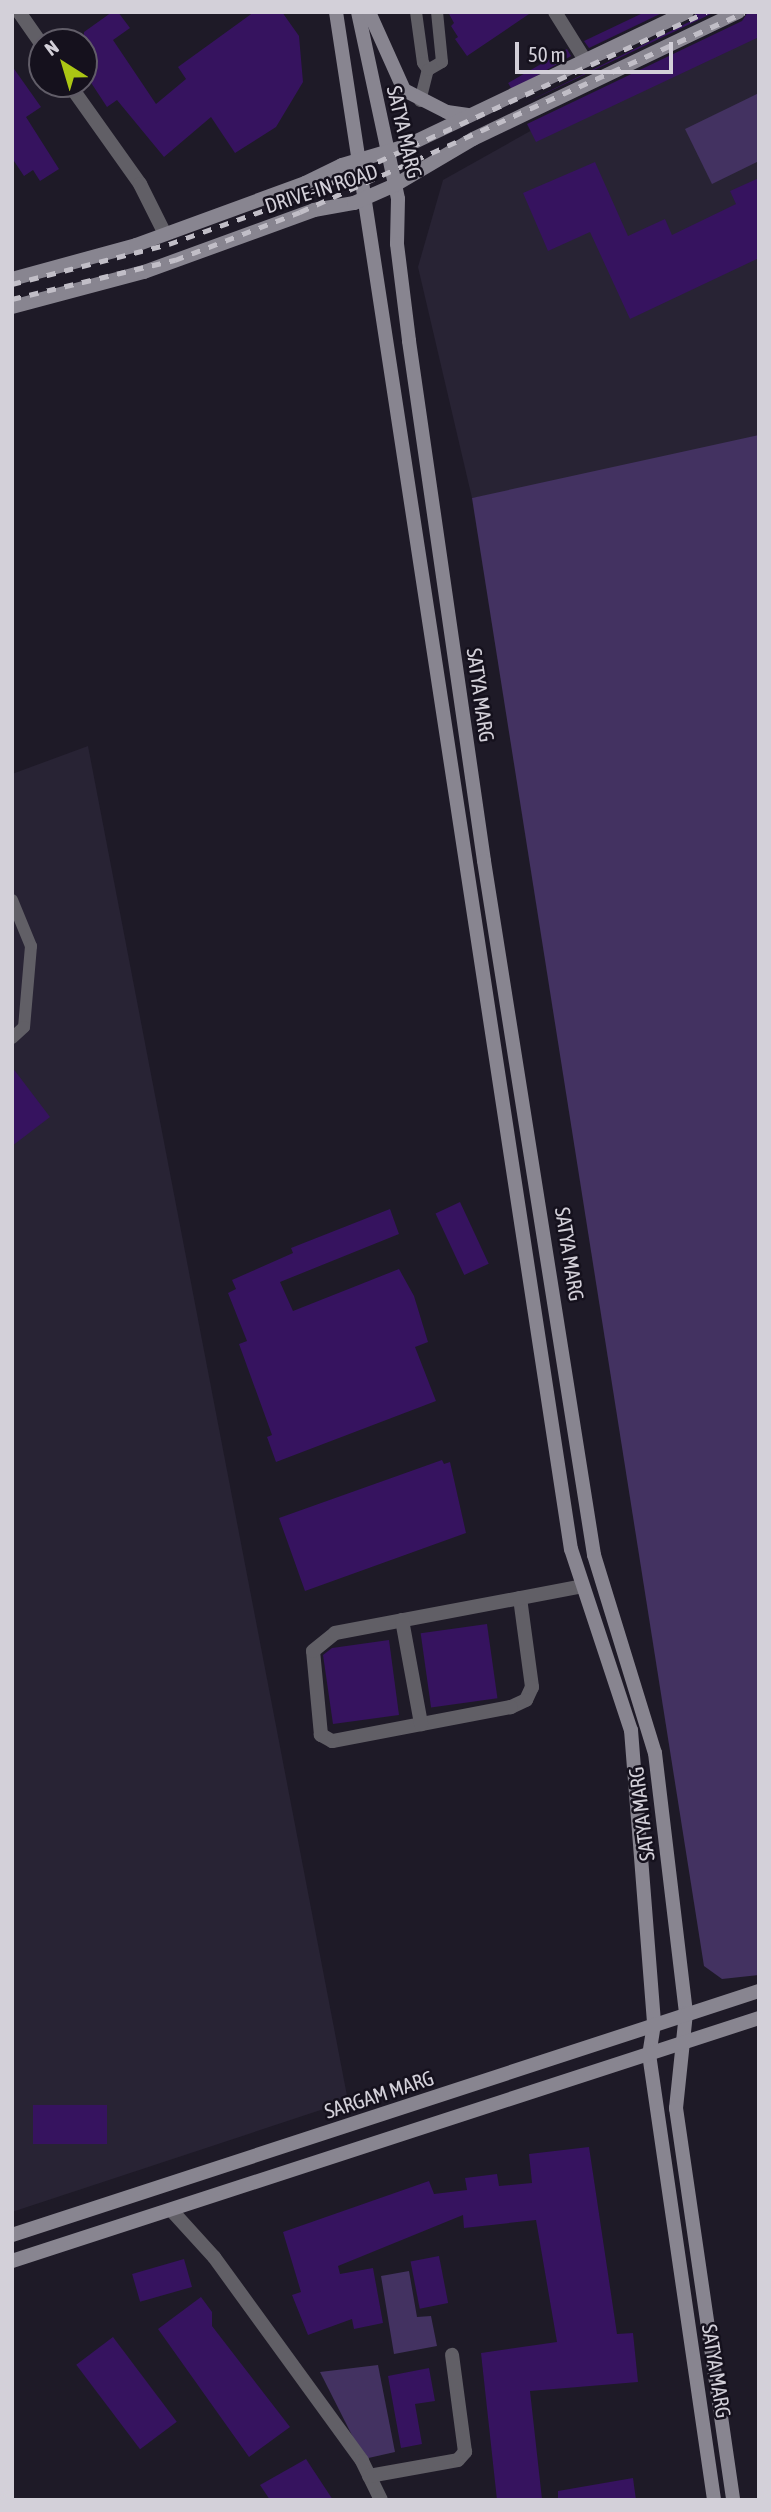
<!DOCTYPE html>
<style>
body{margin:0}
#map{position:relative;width:771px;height:2512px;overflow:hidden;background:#1e1a27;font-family:"Asap Condensed",sans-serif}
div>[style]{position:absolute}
.built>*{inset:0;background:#282334}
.green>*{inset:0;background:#433261}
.building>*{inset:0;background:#36135f;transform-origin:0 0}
.service>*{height:12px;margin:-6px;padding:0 6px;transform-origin:6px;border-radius:6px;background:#615f66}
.minor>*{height:14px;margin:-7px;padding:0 7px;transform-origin:7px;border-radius:7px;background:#615f66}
.secondary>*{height:14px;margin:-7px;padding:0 7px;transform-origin:7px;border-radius:7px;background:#888590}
.rail>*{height:5px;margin-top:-2.5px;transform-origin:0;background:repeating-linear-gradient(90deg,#c1bec7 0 9px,transparent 0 18px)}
span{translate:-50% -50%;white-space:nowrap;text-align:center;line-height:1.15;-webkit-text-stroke:5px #15111d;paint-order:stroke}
.street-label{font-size:21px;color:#d3d0d9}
.frame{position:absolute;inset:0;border:14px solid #d3d0d9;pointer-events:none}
.north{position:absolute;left:28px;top:28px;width:70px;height:70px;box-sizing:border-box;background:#15111d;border:2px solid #615d68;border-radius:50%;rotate:323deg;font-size:19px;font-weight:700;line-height:28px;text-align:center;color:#d3d0d9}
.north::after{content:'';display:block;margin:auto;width:24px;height:32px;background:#abc614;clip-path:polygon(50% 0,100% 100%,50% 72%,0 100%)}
.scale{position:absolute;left:515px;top:42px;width:158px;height:32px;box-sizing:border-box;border:4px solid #d3d0d9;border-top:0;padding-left:9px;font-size:21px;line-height:24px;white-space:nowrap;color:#d3d0d9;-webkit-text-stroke:5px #15111d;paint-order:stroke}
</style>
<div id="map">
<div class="built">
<i style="clip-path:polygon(759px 24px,759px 441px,612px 475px,472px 498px,418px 267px,443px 180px,566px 111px)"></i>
<i style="clip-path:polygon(88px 746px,348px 2101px,12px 2212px,12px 774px)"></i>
</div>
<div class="green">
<i style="clip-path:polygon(759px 93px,759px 161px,712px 184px,685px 129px)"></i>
<i style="clip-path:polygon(759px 435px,759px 1975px,722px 1979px,704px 1966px,472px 498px)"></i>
<i style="clip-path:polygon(409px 2271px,417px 2317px,431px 2316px,437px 2346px,394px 2354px,381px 2276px)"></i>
<i style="clip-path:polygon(378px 2365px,395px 2452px,364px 2459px,320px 2372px)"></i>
</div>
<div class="building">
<i style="clip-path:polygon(112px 12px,118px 12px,130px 28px,113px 40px,156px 104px,186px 79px,178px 67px,254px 12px,282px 12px,299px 36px,303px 82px,276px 127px,235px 153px,211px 117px,164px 157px,117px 100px,107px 107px,84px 72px,84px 32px)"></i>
<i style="clip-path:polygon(448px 12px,532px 12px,467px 56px,455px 39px,458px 37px,451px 26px,454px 23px)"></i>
<i style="clip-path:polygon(645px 12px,664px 12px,589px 48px,584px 41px)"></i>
<i style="clip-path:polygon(697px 12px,715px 12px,519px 106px,691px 21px)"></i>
<i style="clip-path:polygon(748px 12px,759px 12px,759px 37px,536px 142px,527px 124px,742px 21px)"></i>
<i style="left:567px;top:49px;width:8px;height:68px;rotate:60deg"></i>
<i style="clip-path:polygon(12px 66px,41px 107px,26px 117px,59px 169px,40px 181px,33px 170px,24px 176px,12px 158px)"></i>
<i style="clip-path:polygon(595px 162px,628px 236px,665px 219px,672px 235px,736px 204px,730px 191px,759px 178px,759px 258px,630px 319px,590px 232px,548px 251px,523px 193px)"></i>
<i style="clip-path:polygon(12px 1067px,50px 1117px,12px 1146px)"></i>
<i style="left:460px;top:1202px;width:68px;height:27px;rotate:65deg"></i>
<i style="clip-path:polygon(390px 1209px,399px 1234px,280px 1282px,293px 1311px,399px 1269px,414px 1296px,428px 1342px,415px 1347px,436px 1401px,276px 1462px,267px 1437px,272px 1435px,239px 1344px,247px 1341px,228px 1293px,236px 1289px,232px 1280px,293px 1253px,291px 1248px)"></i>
<i style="clip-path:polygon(442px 1460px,444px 1464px,450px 1462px,466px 1533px,305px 1591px,279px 1518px)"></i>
<i style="left:487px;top:1624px;width:75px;height:67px;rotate:82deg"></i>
<i style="clip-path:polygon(389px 1640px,399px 1715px,333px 1724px,323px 1655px,332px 1648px)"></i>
<i style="left:107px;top:2105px;width:39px;height:74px;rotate:90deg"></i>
<i style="clip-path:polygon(589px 2147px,617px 2334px,633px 2333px,638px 2382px,530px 2391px,542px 2499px,497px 2500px,481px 2353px,557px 2342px,536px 2220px,464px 2228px,463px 2215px,338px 2266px,340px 2274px,373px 2268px,383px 2323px,354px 2329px,352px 2319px,308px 2335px,292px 2295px,301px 2292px,283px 2232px,429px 2181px,434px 2194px,467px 2190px,465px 2178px,497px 2174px,499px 2186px,532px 2183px,529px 2154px)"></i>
<i style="left:439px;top:2256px;width:48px;height:29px;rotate:79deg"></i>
<i style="left:184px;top:2259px;width:29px;height:54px;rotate:74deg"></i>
<i style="clip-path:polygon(201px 2297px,212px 2312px,212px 2326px,290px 2427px,249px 2457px,158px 2329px)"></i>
<i style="left:113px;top:2337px;width:106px;height:46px;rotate:53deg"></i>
<i style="clip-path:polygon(429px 2368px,435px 2401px,415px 2404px,422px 2444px,401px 2448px,388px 2376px)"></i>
<i style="clip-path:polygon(306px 2459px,333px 2500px,270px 2500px,260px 2485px)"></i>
<i style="clip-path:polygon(633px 2478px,636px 2500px,558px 2500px,558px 2491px)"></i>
</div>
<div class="service">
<i style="left:416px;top:12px;width:51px;rotate:82.2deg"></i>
<i style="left:423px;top:63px;width:9px;rotate:54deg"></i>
<i style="left:420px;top:101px;width:32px;rotate:-76deg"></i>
<i style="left:428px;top:70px;width:16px;rotate:-30deg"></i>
<i style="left:442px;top:62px;width:50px;rotate:-95.7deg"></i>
<i style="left:12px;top:900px;width:50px;rotate:67.6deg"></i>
<i style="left:31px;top:946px;width:81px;rotate:94.9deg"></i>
<i style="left:24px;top:1027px;width:16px;rotate:137deg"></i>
</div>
<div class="minor">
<i style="left:19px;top:12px;width:40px;rotate:55.1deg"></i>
<i style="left:555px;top:12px;width:57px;rotate:58deg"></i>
<i style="left:69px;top:84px;width:123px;rotate:54.6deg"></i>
<i style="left:140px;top:184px;width:56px;rotate:63.4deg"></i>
<i style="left:520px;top:1598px;width:90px;rotate:82.3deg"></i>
<i style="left:532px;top:1687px;width:14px;rotate:115deg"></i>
<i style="left:526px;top:1700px;width:17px;rotate:155deg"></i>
<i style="left:511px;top:1707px;width:182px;rotate:169.2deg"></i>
<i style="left:332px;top:1741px;width:13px;rotate:-151deg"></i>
<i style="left:321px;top:1735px;width:84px;rotate:-95.4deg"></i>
<i style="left:313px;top:1651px;width:28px;rotate:-39deg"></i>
<i style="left:335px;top:1633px;width:252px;rotate:-10.7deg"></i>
<i style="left:402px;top:1620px;width:106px;rotate:79.6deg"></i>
<i style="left:173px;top:2212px;width:61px;rotate:47.7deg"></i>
<i style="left:214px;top:2257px;width:252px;rotate:54deg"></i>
<i style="left:362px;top:2461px;width:43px;rotate:64deg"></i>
<i style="left:369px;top:2476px;width:90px;rotate:-10.2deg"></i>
<i style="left:458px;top:2460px;width:11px;rotate:-49deg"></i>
<i style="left:465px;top:2452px;width:98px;rotate:-97.6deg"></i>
</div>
<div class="secondary">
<i style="left:336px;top:12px;width:1555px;rotate:81.31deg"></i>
<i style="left:571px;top:1549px;width:191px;rotate:71.7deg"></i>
<i style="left:631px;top:1730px;width:295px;rotate:85.5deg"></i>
<i style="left:654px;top:2024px;width:30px;rotate:99deg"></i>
<i style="left:649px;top:2054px;width:451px;rotate:81.7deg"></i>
<i style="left:358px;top:12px;width:191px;rotate:77.9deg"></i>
<i style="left:398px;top:199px;width:45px;rotate:91.3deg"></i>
<i style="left:397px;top:244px;width:98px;rotate:82.9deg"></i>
<i style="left:409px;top:341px;width:525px;rotate:81.79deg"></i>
<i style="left:484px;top:861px;width:703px;rotate:80.99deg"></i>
<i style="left:594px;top:1555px;width:207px;rotate:72.9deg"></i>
<i style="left:655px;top:1753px;width:262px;rotate:83.2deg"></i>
<i style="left:686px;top:2013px;width:96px;rotate:96deg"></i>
<i style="left:676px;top:2108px;width:396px;rotate:81.7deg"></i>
<i style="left:369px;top:12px;width:85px;rotate:65.8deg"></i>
<i style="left:404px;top:90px;width:48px;rotate:27.1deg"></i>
<i style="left:447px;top:112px;width:21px;rotate:8deg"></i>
<i style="left:12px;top:279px;width:129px;rotate:-15.3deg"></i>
<i style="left:136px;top:245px;width:180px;rotate:-20.1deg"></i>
<i style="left:305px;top:183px;width:41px;rotate:-25.9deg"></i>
<i style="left:342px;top:165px;width:67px;rotate:-16.5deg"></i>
<i style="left:406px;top:146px;width:311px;rotate:-25.5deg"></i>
<i style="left:12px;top:307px;width:137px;rotate:-14.9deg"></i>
<i style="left:144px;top:272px;width:181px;rotate:-20deg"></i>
<i style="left:314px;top:210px;width:41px;rotate:-9.9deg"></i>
<i style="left:354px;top:203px;width:45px;rotate:-23.7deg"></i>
<i style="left:395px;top:185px;width:91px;rotate:-30.5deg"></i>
<i style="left:473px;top:139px;width:294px;rotate:-25.6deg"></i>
<i style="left:12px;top:2235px;width:786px;rotate:-18.09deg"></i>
<i style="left:12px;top:2261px;width:786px;rotate:-18.02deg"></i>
</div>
<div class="rail">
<i style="left:12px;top:284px;width:162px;rotate:-14.3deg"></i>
<i style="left:169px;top:244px;width:135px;rotate:-19.5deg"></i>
<i style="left:296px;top:199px;width:451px;rotate:-24.5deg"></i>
<i style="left:12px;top:299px;width:168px;rotate:-13.5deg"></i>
<i style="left:175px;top:260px;width:134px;rotate:-21deg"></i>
<i style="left:300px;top:212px;width:487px;rotate:-24.2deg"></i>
</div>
<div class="street-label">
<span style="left:405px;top:132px;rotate:77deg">SATYA MARG</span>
<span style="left:321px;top:188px;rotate:-18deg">DRIVE-IN ROAD</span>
<span style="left:481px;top:695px;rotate:82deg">SATYA MARG</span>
<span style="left:570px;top:1254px;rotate:81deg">SATYA MARG</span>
<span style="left:641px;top:1814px;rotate:-97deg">SATYA MARG</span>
<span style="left:379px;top:2094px;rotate:-18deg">SARGAM MARG</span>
<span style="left:717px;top:2371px;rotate:81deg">SATYA MARG</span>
</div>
<div class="frame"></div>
<div class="north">N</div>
<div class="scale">50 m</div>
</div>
